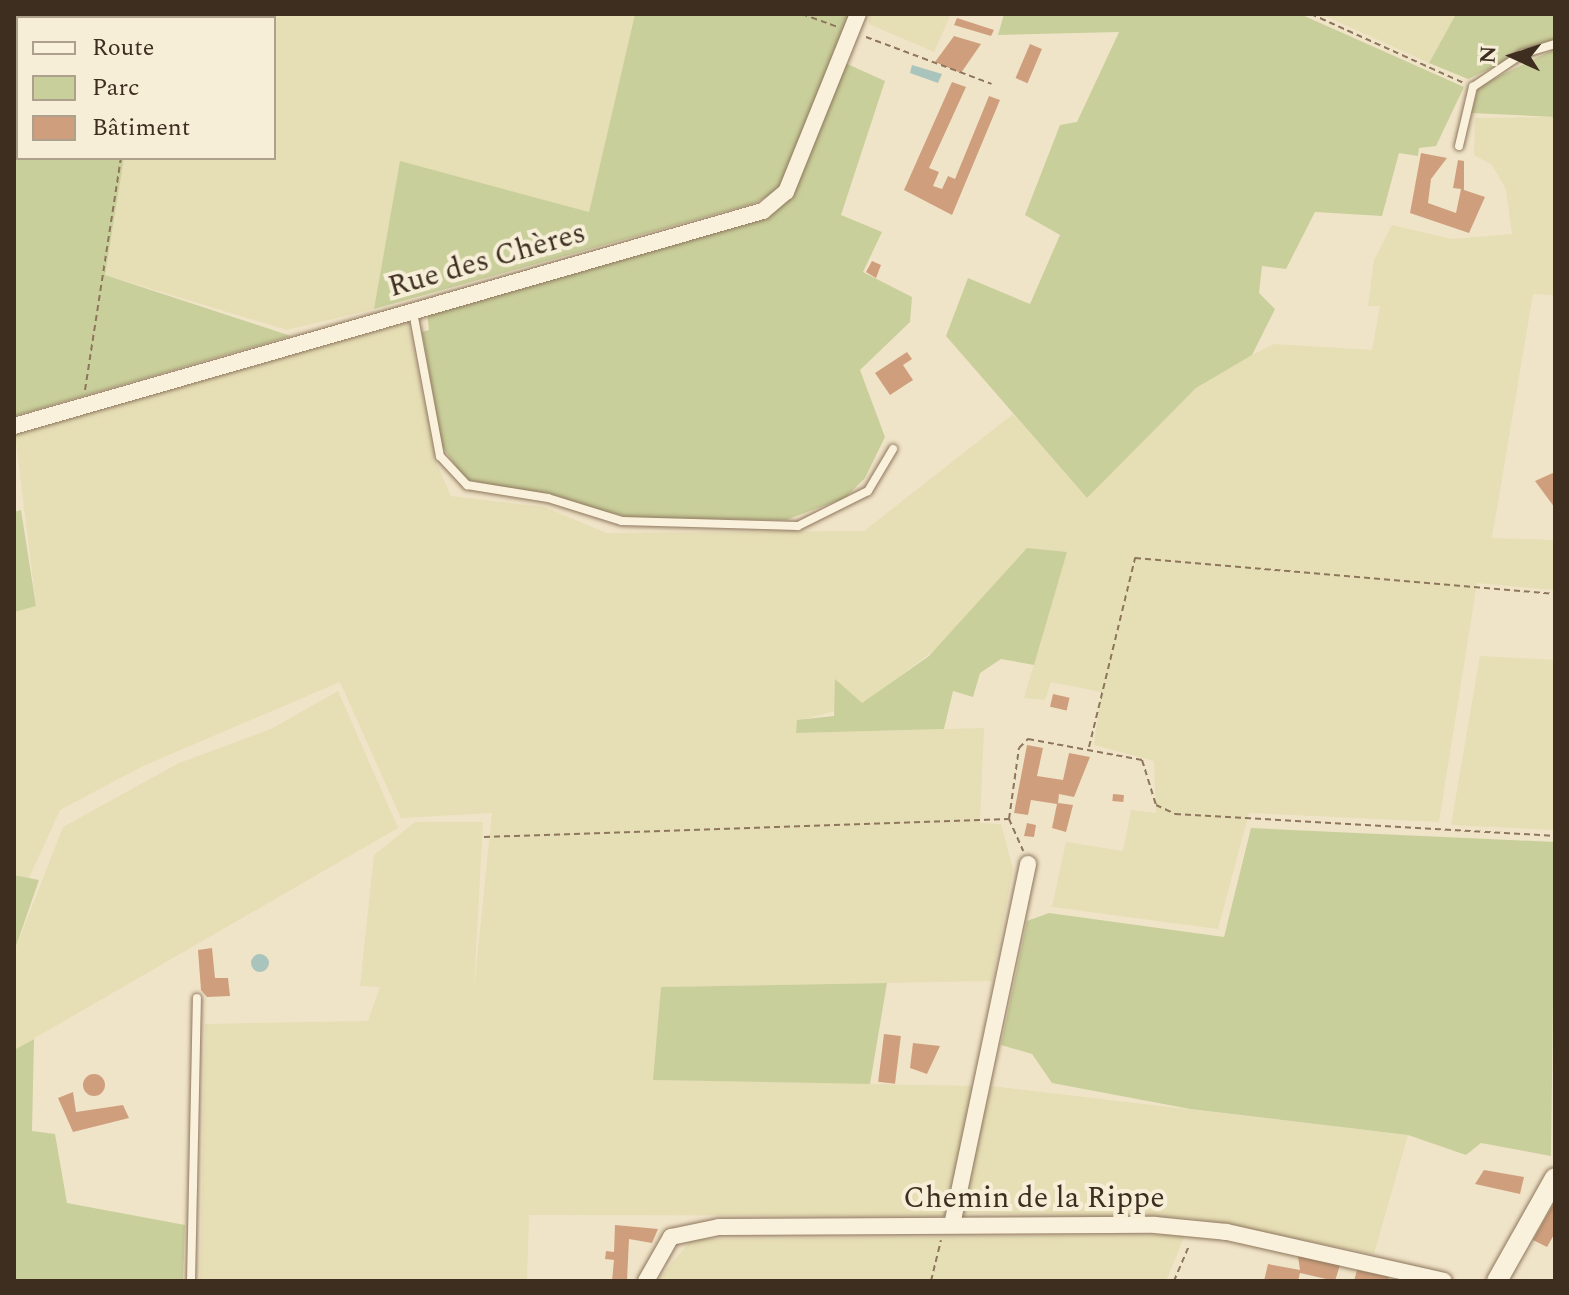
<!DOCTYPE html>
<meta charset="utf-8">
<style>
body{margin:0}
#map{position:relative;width:1569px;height:1295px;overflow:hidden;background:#f0e4c8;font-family:Spectral,serif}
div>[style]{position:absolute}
.farmland>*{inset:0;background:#e6deb5}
.green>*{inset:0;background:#c9cf9b}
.water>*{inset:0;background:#a9c4bc}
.round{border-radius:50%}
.building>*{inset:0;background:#cf9f7d;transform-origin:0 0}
.path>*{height:2px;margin-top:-1px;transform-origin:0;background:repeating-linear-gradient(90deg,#8d765c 0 6px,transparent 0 10px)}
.roads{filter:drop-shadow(0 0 2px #8d765c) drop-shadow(0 0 2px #8d765c)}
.service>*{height:8px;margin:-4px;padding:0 4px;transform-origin:4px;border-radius:4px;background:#faf1dc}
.minor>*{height:16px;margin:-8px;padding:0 8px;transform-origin:8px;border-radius:8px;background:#faf1dc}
.tertiary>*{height:20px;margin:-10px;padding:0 10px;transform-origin:10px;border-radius:10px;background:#faf1dc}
span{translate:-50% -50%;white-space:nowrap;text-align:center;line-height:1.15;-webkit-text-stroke:8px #f7eed8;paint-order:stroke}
.street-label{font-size:30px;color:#3d2e20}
.frame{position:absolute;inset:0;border:16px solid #3d2e20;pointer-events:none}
.legend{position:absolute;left:16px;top:16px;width:260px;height:144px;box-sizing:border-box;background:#f7eed8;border:2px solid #ada18e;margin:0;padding:10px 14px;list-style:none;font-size:24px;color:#3d2e20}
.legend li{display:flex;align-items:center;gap:16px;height:40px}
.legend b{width:40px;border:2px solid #ada18e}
.north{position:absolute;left:1473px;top:16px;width:80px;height:80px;-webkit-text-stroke:6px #f7eed8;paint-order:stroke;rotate:273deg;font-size:22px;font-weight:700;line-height:32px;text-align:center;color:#3d2e20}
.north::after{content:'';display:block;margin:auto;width:28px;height:36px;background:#3d2e20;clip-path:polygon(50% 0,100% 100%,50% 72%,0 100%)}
</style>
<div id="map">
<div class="farmland">
<i style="clip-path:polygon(148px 14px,635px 14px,589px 212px,400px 162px,374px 309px,287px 330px,105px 275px,124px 158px,274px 158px,274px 18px)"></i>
<i style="clip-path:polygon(868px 14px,951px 14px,934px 52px,869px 24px)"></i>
<i style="clip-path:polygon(1321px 14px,1456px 14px,1429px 63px)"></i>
<i style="clip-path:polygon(1555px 117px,1555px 295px,1533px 294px,1492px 538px,1555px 540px,1555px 590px,1477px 583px,1439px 822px,1249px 813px,1218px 929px,1052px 907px,1066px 842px,1123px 851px,1131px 810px,1156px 813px,1154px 761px,1094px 745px,1101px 692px,1051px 682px,1045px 700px,1024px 698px,1067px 552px,862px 704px,797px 721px,797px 733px,984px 728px,980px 823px,1001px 824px,1013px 869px,992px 981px,661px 987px,654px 1080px,976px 1086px,946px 1216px,529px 1215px,527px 1281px,200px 1281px,205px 1024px,368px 1021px,380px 987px,360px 986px,374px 855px,415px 822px,483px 822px,474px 988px,492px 813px,401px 818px,340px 682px,143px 766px,60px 810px,29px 878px,14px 875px,14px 612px,36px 605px,15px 434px,407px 319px,437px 464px,451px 496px,544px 507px,607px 533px,864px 531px,1013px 414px,1087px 498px,1196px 388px,1252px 355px,1274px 344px,1372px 350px,1380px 306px,1368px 306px,1374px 260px,1392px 225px,1452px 239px,1512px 234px,1506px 189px,1492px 165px,1474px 155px,1475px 118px)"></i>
<i style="clip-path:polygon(1480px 656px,1555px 660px,1555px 830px,1451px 825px)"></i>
<i style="clip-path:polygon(338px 691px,398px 828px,14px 1050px,14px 952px,63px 827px,179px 763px,271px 729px)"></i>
<i style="clip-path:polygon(991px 1086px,1408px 1135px,1374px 1254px,1192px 1218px,959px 1213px)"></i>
<i style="clip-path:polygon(1185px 1235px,1166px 1281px,657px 1281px,692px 1239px)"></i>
</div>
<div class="green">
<i style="clip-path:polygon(14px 14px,148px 14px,18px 18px,18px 158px,124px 158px,105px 275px,291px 336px,14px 416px)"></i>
<i style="clip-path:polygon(635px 14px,851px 14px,781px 190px,752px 204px,374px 309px,400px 161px,589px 212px)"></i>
<i style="clip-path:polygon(1004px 14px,1300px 14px,1464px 87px,1436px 146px,1419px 148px,1418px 156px,1399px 153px,1382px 216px,1315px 212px,1286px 269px,1262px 266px,1259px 293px,1275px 309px,1252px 355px,1196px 388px,1087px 498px,946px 336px,968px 278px,1030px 304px,1060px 235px,1025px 215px,1060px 125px,1077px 122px,1119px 32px,998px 35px)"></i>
<i style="clip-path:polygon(1456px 14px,1555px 14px,1555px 39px,1468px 79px,1429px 63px)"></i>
<i style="clip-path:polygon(1555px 49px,1555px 117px,1471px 113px,1479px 86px)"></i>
<i style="clip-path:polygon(845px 63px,885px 81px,841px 215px,882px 232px,863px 272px,912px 297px,910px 322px,860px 370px,885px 437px,865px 478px,845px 498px,786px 520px,633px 518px,465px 479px,442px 446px,422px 332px,429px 330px,427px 312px,767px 217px,788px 200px)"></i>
<i style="clip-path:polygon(21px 510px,36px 606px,14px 612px,14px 512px)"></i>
<i style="clip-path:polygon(1027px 548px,1067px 552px,1034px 665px,1001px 659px,980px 673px,973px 697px,953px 691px,944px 729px,796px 733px,797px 720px,834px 716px,835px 679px,862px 703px,929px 656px)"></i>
<i style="clip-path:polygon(1251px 828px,1555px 842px,1551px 1156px,1481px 1143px,1466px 1155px,1408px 1135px,1190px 1109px,1052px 1083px,1032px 1054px,1001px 1045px,1027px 921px,1049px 913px,1224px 937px)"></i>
<i style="clip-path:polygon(14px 875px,39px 880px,14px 952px)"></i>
<i style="clip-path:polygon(887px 983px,870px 1084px,653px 1080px,661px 987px)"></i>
<i style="clip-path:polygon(34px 1039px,32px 1131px,55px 1134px,67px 1203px,185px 1225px,183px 1281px,14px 1281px,14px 1050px)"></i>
</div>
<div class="water">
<i style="clip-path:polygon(912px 65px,942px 74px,938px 83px,910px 73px)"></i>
<i class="round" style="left:251px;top:954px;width:18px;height:18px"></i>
</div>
<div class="building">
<i style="clip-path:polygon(957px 18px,994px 30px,991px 36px,954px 25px)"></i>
<i style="clip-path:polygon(954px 36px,981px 44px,961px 73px,935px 62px)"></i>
<i style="left:1030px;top:44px;width:13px;height:37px;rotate:23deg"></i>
<i style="clip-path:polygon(952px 82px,966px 87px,929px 168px,939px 172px,933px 186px,942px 189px,948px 176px,955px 179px,989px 96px,1000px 100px,952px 215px,904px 190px)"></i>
<i style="clip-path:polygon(1421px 153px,1447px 158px,1431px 179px,1428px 203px,1456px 213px,1461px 189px,1453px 188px,1458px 160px,1464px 161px,1464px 190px,1485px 197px,1469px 233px,1410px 213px)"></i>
<i style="clip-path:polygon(872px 261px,881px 265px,876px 278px,866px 272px)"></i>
<i style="clip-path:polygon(907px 352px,912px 359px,903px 365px,913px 380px,890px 395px,875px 373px)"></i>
<i style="clip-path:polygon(1555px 472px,1555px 508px,1535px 481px)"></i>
<i style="left:1053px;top:694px;width:17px;height:13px;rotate:13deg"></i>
<i style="clip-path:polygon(1027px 745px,1043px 748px,1037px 776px,1063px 780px,1069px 753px,1090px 757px,1074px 797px,1059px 794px,1058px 803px,1073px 805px,1066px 832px,1052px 828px,1057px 804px,1031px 800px,1028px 815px,1014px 813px)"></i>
<i style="left:1113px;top:794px;width:11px;height:7px;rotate:5deg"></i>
<i style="clip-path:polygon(1027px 823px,1036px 825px,1034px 837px,1024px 836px)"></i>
<i style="clip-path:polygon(212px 948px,215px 978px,228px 978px,230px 996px,207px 997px,201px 990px,198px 950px)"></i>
<i style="left:884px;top:1034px;width:17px;height:48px;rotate:7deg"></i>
<i style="clip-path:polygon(913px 1043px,940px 1046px,927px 1074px,910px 1068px)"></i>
<i class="round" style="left:83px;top:1074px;width:22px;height:22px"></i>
<i style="clip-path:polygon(73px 1092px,76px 1112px,123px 1105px,129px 1118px,73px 1132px,58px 1098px)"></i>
<i style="clip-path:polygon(1484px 1170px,1524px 1177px,1520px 1194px,1475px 1184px)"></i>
<i style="clip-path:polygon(1555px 1201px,1555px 1233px,1547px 1247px,1533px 1240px)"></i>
<i style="clip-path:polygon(615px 1225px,658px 1229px,652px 1243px,629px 1239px,627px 1281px,612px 1281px,614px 1260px,605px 1259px,606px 1251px,614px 1252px)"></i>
<i style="clip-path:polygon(1298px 1256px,1340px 1265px,1335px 1281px,1300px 1273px,1298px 1281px,1264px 1281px,1268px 1264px,1300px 1270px)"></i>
<i style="clip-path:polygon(1357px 1270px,1389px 1277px,1388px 1281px,1354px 1281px)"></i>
</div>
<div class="path">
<i style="left:802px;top:14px;width:37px;rotate:20deg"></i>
<i style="left:1311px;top:14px;width:168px;rotate:24.3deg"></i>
<i style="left:147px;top:18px;width:4px;rotate:-76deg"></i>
<i style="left:866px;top:37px;width:134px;rotate:20.5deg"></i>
<i style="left:85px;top:390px;width:235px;rotate:-81.2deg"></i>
<i style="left:1089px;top:747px;width:195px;rotate:-76.3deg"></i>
<i style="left:1135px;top:558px;width:422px;rotate:4.9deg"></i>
<i style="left:1009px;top:819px;width:72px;rotate:-82deg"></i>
<i style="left:1019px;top:748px;width:13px;rotate:-45deg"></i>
<i style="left:1028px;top:739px;width:116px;rotate:10.4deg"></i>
<i style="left:1142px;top:760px;width:47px;rotate:72.7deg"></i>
<i style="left:1156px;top:805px;width:21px;rotate:25deg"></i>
<i style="left:1175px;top:814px;width:381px;rotate:3.3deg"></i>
<i style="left:484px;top:837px;width:525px;rotate:-1.96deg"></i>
<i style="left:1009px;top:819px;width:35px;rotate:66deg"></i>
<i style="left:931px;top:1281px;width:42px;rotate:-76.3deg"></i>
<i style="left:1174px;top:1281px;width:39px;rotate:-67deg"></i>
</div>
<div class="roads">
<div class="service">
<i style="left:1459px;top:146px;width:61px;rotate:-76.7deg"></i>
<i style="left:1473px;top:87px;width:59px;rotate:-34deg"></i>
<i style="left:1522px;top:54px;width:34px;rotate:-17deg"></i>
<i style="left:413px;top:312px;width:147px;rotate:79.4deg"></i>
<i style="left:440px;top:456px;width:40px;rotate:47deg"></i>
<i style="left:467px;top:485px;width:82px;rotate:9.1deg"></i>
<i style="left:548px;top:498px;width:77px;rotate:17.3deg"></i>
<i style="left:622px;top:521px;width:176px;rotate:1.6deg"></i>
<i style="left:798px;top:526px;width:78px;rotate:-26.6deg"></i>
<i style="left:868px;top:491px;width:49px;rotate:-59.2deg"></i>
<i style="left:191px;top:1281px;width:283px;rotate:-88.8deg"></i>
</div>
<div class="minor">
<i style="left:14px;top:426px;width:779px;rotate:-16.02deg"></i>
<i style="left:763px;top:211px;width:30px;rotate:-40deg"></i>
<i style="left:786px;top:192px;width:192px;rotate:-68deg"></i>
<i style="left:952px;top:1225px;width:369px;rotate:-78.1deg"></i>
<i style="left:646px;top:1281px;width:51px;rotate:-60.4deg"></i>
<i style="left:671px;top:1237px;width:49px;rotate:-11.8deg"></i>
<i style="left:719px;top:1227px;width:436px;rotate:-0.3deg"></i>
<i style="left:1155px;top:1225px;width:72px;rotate:5.6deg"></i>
<i style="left:1227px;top:1232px;width:222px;rotate:12.7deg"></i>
</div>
<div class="tertiary">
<i style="left:1497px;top:1281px;width:118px;rotate:-60.6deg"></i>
</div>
</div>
<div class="street-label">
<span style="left:487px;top:260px;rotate:-16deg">Rue des Chères</span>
<span style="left:1034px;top:1198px">Chemin de la Rippe</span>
</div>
<div class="frame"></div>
<ul class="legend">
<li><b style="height:10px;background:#faf1dc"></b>Route</li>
<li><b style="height:22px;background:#c9cf9b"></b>Parc</li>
<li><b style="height:22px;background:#cf9f7d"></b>Bâtiment</li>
</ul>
<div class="north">N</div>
</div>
